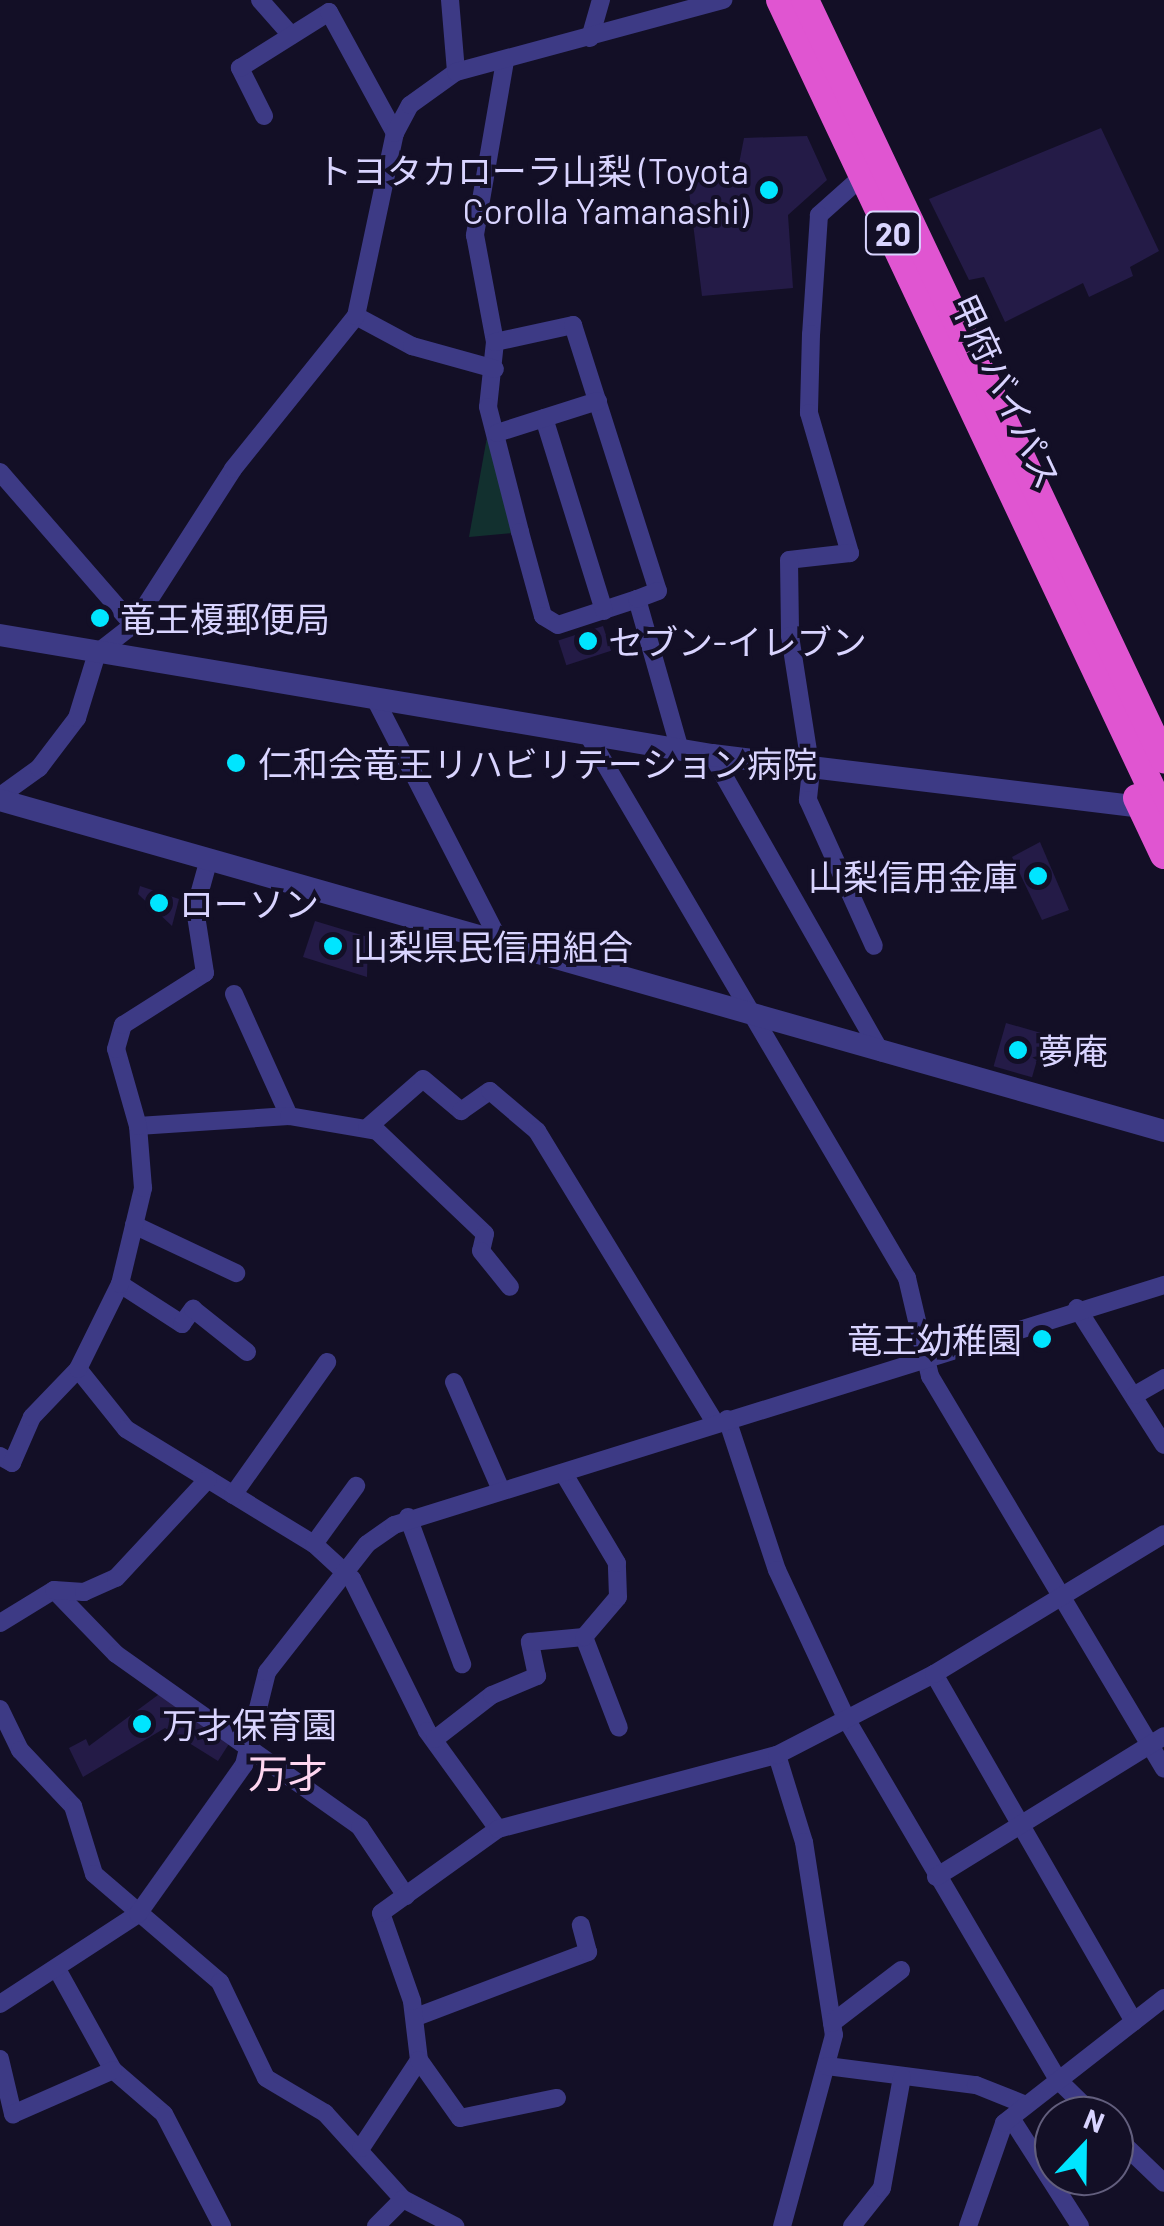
<!DOCTYPE html>
<meta charset="utf-8">
<style>
body{margin:0}
#map{position:relative;width:1164px;height:2226px;overflow:hidden;background:#130f26;font-family:Barlow,"Noto Sans JP",sans-serif}
div>[style]{position:absolute}
.green>*{inset:0;background:#12302f}
.building>*{inset:0;background:#241b47;transform-origin:0 0}
.minor>*{height:18px;margin:-9px;padding:0 9px;transform-origin:9px;border-radius:9px;background:#3d3a85}
.tertiary>*{height:22px;margin:-11px;padding:0 11px;transform-origin:11px;border-radius:11px;background:#3d3a85}
.trunk>*{height:28px;margin:-14px;padding:0 14px;transform-origin:14px;border-radius:14px;background:#e055d1}
.dots>*{width:28px;height:28px;translate:-50% -50%;box-sizing:border-box;border:5px solid #130f26;border-radius:50%}
span{translate:-50% -50%;white-space:nowrap;text-align:center;line-height:1.15;-webkit-text-stroke:8px #130f26;paint-order:stroke}
.shield-label span{padding:2px 8px;background:#130f26;border:2px solid;border-radius:8px;-webkit-text-stroke-width:0}
.shield-label{font-size:32px;color:#d9d4ff;font-weight:700}
.poi-label{font-size:35px;color:#d9d4ff}
.right{translate:-100% -50%;text-align:right}
.left{translate:0 -50%;text-align:left}
.street-label{font-size:35px;color:#d9d4ff}
.quarter-label{font-size:40px;color:#ffd6f0}
.north{position:absolute;left:1034px;top:2096px;width:100px;height:100px;box-sizing:border-box;background:#130f26;border:2px solid #625e7d;border-radius:50%;rotate:22deg;font-size:28px;font-weight:700;line-height:40px;text-align:center;color:#d9d4ff}
.north::after{content:'';display:block;margin:auto;width:35px;height:45px;background:#00e5ff;clip-path:polygon(50% 0,100% 100%,50% 72%,0 100%)}
</style>
<div id="map">
<div class="green">
<i style="clip-path:polygon(489px 426px,513px 533px,469px 537px)"></i>
</div>
<div class="building">
<i style="clip-path:polygon(1101px 128px,1159px 251px,1130px 267px,1133px 276px,1089px 297px,1083px 283px,1005px 322px,984px 277px,969px 280px,929px 199px)"></i>
<i style="clip-path:polygon(807px 136px,827px 180px,788px 215px,793px 288px,702px 296px,688px 183px,736px 179px,744px 138px)"></i>
<i style="left:603px;top:626px;width:26px;height:47px;rotate:72deg"></i>
<i style="clip-path:polygon(1040px 842px,1069px 910px,1042px 920px,1012px 857px)"></i>
<i style="clip-path:polygon(140px 886px,179px 899px,172px 926px,138px 894px)"></i>
<i style="clip-path:polygon(315px 921px,368px 937px,367px 977px,303px 957px)"></i>
<i style="left:1006px;top:1023px;width:40px;height:45px;rotate:16deg"></i>
<i style="clip-path:polygon(162px 1692px,234px 1736px,218px 1761px,165px 1728px,83px 1777px,69px 1748px,86px 1739px,89px 1746px)"></i>
</div>
<div class="minor">
<i style="left:260px;top:0;width:47px;rotate:48.5deg"></i>
<i style="left:450px;top:0;width:72px;rotate:85.2deg"></i>
<i style="left:590px;top:38px;width:40px;rotate:-74deg"></i>
<i style="left:505px;top:61px;width:177px;rotate:99.8deg"></i>
<i style="left:475px;top:235px;width:109px;rotate:79.4deg"></i>
<i style="left:495px;top:342px;width:65px;rotate:96.1deg"></i>
<i style="left:488px;top:407px;width:129px;rotate:75.6deg"></i>
<i style="left:520px;top:532px;width:87px;rotate:74.7deg"></i>
<i style="left:543px;top:616px;width:17px;rotate:31deg"></i>
<i style="left:558px;top:625px;width:83px;rotate:-18.2deg"></i>
<i style="left:637px;top:599px;width:157px;rotate:74.1deg"></i>
<i style="left:264px;top:116px;width:54px;rotate:-116.6deg"></i>
<i style="left:240px;top:68px;width:105px;rotate:-32.2deg"></i>
<i style="left:329px;top:12px;width:138px;rotate:61.4deg"></i>
<i style="left:865px;top:174px;width:62px;rotate:138.3deg"></i>
<i style="left:819px;top:215px;width:119px;rotate:93.8deg"></i>
<i style="left:811px;top:334px;width:79px;rotate:91.5deg"></i>
<i style="left:809px;top:413px;width:146px;rotate:73.7deg"></i>
<i style="left:850px;top:553px;width:61px;rotate:173.5deg"></i>
<i style="left:789px;top:560px;width:76px;rotate:89.2deg"></i>
<i style="left:790px;top:636px;width:136px;rotate:81.1deg"></i>
<i style="left:811px;top:770px;width:30px;rotate:96deg"></i>
<i style="left:808px;top:800px;width:160px;rotate:65.7deg"></i>
<i style="left:356px;top:316px;width:64px;rotate:28.2deg"></i>
<i style="left:412px;top:346px;width:86px;rotate:15.5deg"></i>
<i style="left:495px;top:342px;width:80px;rotate:-12.3deg"></i>
<i style="left:573px;top:325px;width:279px;rotate:72.3deg"></i>
<i style="left:658px;top:591px;width:22px;rotate:159deg"></i>
<i style="left:544px;top:418px;width:202px;rotate:72.7deg"></i>
<i style="left:497px;top:433px;width:106px;rotate:-17.6deg"></i>
<i style="left:0;top:472px;width:203px;rotate:49deg"></i>
<i style="left:375px;top:699px;width:276px;rotate:62.8deg"></i>
<i style="left:588px;top:735px;width:630px;rotate:59.57deg"></i>
<i style="left:907px;top:1278px;width:101px;rotate:76.8deg"></i>
<i style="left:930px;top:1376px;width:457px;rotate:59.2deg"></i>
<i style="left:712px;top:755px;width:342px;rotate:60.4deg"></i>
<i style="left:0;top:796px;width:48px;rotate:-35.7deg"></i>
<i style="left:39px;top:768px;width:63px;rotate:-52.8deg"></i>
<i style="left:77px;top:718px;width:68px;rotate:-72.9deg"></i>
<i style="left:97px;top:653px;width:46px;rotate:-37.9deg"></i>
<i style="left:133px;top:625px;width:185px;rotate:-57.3deg"></i>
<i style="left:233px;top:469px;width:196px;rotate:-51.2deg"></i>
<i style="left:356px;top:316px;width:187px;rotate:-78deg"></i>
<i style="left:395px;top:133px;width:32px;rotate:-62deg"></i>
<i style="left:410px;top:105px;width:57px;rotate:-35.7deg"></i>
<i style="left:456px;top:72px;width:277px;rotate:-15.1deg"></i>
<i style="left:234px;top:994px;width:134px;rotate:65.7deg"></i>
<i style="left:138px;top:1126px;width:151px;rotate:-3.8deg"></i>
<i style="left:289px;top:1116px;width:89px;rotate:9.7deg"></i>
<i style="left:377px;top:1131px;width:149px;rotate:43.6deg"></i>
<i style="left:485px;top:1234px;width:17px;rotate:103deg"></i>
<i style="left:481px;top:1251px;width:46px;rotate:51.1deg"></i>
<i style="left:367px;top:1128px;width:74px;rotate:-41.2deg"></i>
<i style="left:423px;top:1079px;width:50px;rotate:40.1deg"></i>
<i style="left:461px;top:1111px;width:35px;rotate:-35deg"></i>
<i style="left:490px;top:1091px;width:62px;rotate:40.4deg"></i>
<i style="left:537px;top:1131px;width:342px;rotate:58.6deg"></i>
<i style="left:134px;top:1225px;width:113px;rotate:25.2deg"></i>
<i style="left:120px;top:1284px;width:74px;rotate:32.8deg"></i>
<i style="left:182px;top:1324px;width:19px;rotate:-54deg"></i>
<i style="left:193px;top:1309px;width:69px;rotate:38.5deg"></i>
<i style="left:1077px;top:1308px;width:162px;rotate:57.6deg"></i>
<i style="left:78px;top:1369px;width:77px;rotate:51.3deg"></i>
<i style="left:126px;top:1429px;width:220px;rotate:31.5deg"></i>
<i style="left:314px;top:1544px;width:52px;rotate:42.6deg"></i>
<i style="left:352px;top:1579px;width:169px;rotate:63.7deg"></i>
<i style="left:427px;top:1731px;width:121px;rotate:54.1deg"></i>
<i style="left:454px;top:1382px;width:118px;rotate:66.5deg"></i>
<i style="left:1135px;top:1395px;width:34px;rotate:-30deg"></i>
<i style="left:727px;top:1419px;width:159px;rotate:71.7deg"></i>
<i style="left:777px;top:1570px;width:168px;rotate:65deg"></i>
<i style="left:848px;top:1722px;width:416px;rotate:59.6deg"></i>
<i style="left:1059px;top:2081px;width:50px;rotate:44.2deg"></i>
<i style="left:0;top:1456px;width:14px;rotate:30deg"></i>
<i style="left:12px;top:1463px;width:50px;rotate:-66.5deg"></i>
<i style="left:32px;top:1417px;width:66px;rotate:-46.2deg"></i>
<i style="left:78px;top:1369px;width:95px;rotate:-63.7deg"></i>
<i style="left:120px;top:1284px;width:99px;rotate:-76.5deg"></i>
<i style="left:143px;top:1188px;width:62px;rotate:-94.6deg"></i>
<i style="left:138px;top:1126px;width:80px;rotate:-105.9deg"></i>
<i style="left:116px;top:1049px;width:25px;rotate:-74deg"></i>
<i style="left:123px;top:1025px;width:97px;rotate:-32.4deg"></i>
<i style="left:205px;top:973px;width:65px;rotate:-98.9deg"></i>
<i style="left:195px;top:909px;width:52px;rotate:-74.4deg"></i>
<i style="left:233px;top:1495px;width:163px;rotate:-54.7deg"></i>
<i style="left:408px;top:1517px;width:157px;rotate:69.8deg"></i>
<i style="left:314px;top:1544px;width:72px;rotate:-54.1deg"></i>
<i style="left:54px;top:1590px;width:89px;rotate:45.9deg"></i>
<i style="left:116px;top:1654px;width:299px;rotate:35.3deg"></i>
<i style="left:360px;top:1827px;width:83px;rotate:56.3deg"></i>
<i style="left:0;top:1623px;width:63px;rotate:-31.4deg"></i>
<i style="left:54px;top:1590px;width:30px;rotate:4deg"></i>
<i style="left:84px;top:1592px;width:35px;rotate:-24deg"></i>
<i style="left:116px;top:1578px;width:135px;rotate:-47.1deg"></i>
<i style="left:584px;top:1637px;width:97px;rotate:69deg"></i>
<i style="left:934px;top:1674px;width:401px;rotate:60.1deg"></i>
<i style="left:0;top:1709px;width:46px;rotate:64deg"></i>
<i style="left:20px;top:1750px;width:77px;rotate:46.6deg"></i>
<i style="left:73px;top:1806px;width:71px;rotate:72.8deg"></i>
<i style="left:94px;top:1874px;width:166px;rotate:40.6deg"></i>
<i style="left:220px;top:1982px;width:106px;rotate:64.4deg"></i>
<i style="left:266px;top:2078px;width:69px;rotate:30.7deg"></i>
<i style="left:325px;top:2113px;width:116px;rotate:47.8deg"></i>
<i style="left:403px;top:2199px;width:59px;rotate:27.4deg"></i>
<i style="left:435px;top:1739px;width:72px;rotate:-37.7deg"></i>
<i style="left:492px;top:1695px;width:49px;rotate:-22.9deg"></i>
<i style="left:537px;top:1676px;width:35px;rotate:-102deg"></i>
<i style="left:530px;top:1642px;width:54px;rotate:-5.3deg"></i>
<i style="left:584px;top:1637px;width:52px;rotate:-49.6deg"></i>
<i style="left:618px;top:1597px;width:34px;rotate:-92deg"></i>
<i style="left:617px;top:1563px;width:104px;rotate:-120.8deg"></i>
<i style="left:777px;top:1755px;width:91px;rotate:72.8deg"></i>
<i style="left:804px;top:1842px;width:195px;rotate:81.2deg"></i>
<i style="left:834px;top:2035px;width:198px;rotate:105.2deg"></i>
<i style="left:936px;top:1877px;width:268px;rotate:-31.7deg"></i>
<i style="left:57px;top:1969px;width:115px;rotate:61deg"></i>
<i style="left:113px;top:2070px;width:67px;rotate:40.8deg"></i>
<i style="left:164px;top:2114px;width:126px;rotate:62.6deg"></i>
<i style="left:0;top:2004px;width:165px;rotate:-33.1deg"></i>
<i style="left:138px;top:1914px;width:183px;rotate:-54.6deg"></i>
<i style="left:244px;top:1765px;width:96px;rotate:-76.1deg"></i>
<i style="left:267px;top:1672px;width:162px;rotate:-52deg"></i>
<i style="left:367px;top:1544px;width:33px;rotate:-35deg"></i>
<i style="left:394px;top:1525px;width:807px;rotate:-17.31deg"></i>
<i style="left:416px;top:2017px;width:184px;rotate:-20.7deg"></i>
<i style="left:588px;top:1952px;width:28px;rotate:-105deg"></i>
<i style="left:832px;top:2023px;width:87px;rotate:-37.5deg"></i>
<i style="left:0;top:2059px;width:57px;rotate:76.7deg"></i>
<i style="left:13px;top:2114px;width:109px;rotate:-23.7deg"></i>
<i style="left:419px;top:2060px;width:59px;rotate:-96.8deg"></i>
<i style="left:412px;top:2001px;width:93px;rotate:-109.4deg"></i>
<i style="left:381px;top:1913px;width:144px;rotate:-35.7deg"></i>
<i style="left:498px;top:1829px;width:289px;rotate:-14.9deg"></i>
<i style="left:777px;top:1755px;width:177px;rotate:-27.3deg"></i>
<i style="left:934px;top:1674px;width:269px;rotate:-31.3deg"></i>
<i style="left:827px;top:2066px;width:150px;rotate:7.3deg"></i>
<i style="left:976px;top:2085px;width:54px;rotate:21.8deg"></i>
<i style="left:1011px;top:2118px;width:128px;rotate:57.4deg"></i>
<i style="left:1114px;top:2135px;width:69px;rotate:43.8deg"></i>
<i style="left:361px;top:2148px;width:105px;rotate:-56.6deg"></i>
<i style="left:419px;top:2060px;width:71px;rotate:54.7deg"></i>
<i style="left:460px;top:2118px;width:99px;rotate:-11.7deg"></i>
<i style="left:376px;top:2226px;width:38px;rotate:-45deg"></i>
<i style="left:852px;top:2226px;width:48px;rotate:-51.7deg"></i>
<i style="left:882px;top:2188px;width:113px;rotate:-79.8deg"></i>
<i style="left:968px;top:2226px;width:109px;rotate:-70.7deg"></i>
<i style="left:1004px;top:2123px;width:203px;rotate:-38deg"></i>
</div>
<div class="tertiary">
<i style="left:0;top:635px;width:722px;rotate:9.57deg"></i>
<i style="left:712px;top:755px;width:442px;rotate:6.9deg"></i>
<i style="left:0;top:800px;width:1210px;rotate:15.87deg"></i>
</div>
<div class="trunk">
<i style="left:780px;top:0;width:901px;rotate:64.77deg"></i>
<i style="left:805px;top:0;width:840px;rotate:64.69deg"></i>
<i style="left:1137px;top:798px;width:63px;rotate:64.7deg"></i>
</div>
<div class="dots">
<i style="left:769px;top:190px;background:#00e5ff"></i>
<i style="left:100px;top:618px;background:#00e5ff"></i>
<i style="left:588px;top:641px;background:#00e5ff"></i>
<i style="left:236px;top:763px;background:#00e5ff"></i>
<i style="left:1038px;top:876px;background:#00e5ff"></i>
<i style="left:159px;top:903px;background:#00e5ff"></i>
<i style="left:333px;top:946px;background:#00e5ff"></i>
<i style="left:1018px;top:1050px;background:#00e5ff"></i>
<i style="left:1042px;top:1339px;background:#00e5ff"></i>
<i style="left:142px;top:1724px;background:#00e5ff"></i>
</div>
<div class="shield-label">
<span style="left:893px;top:233px">20</span>
</div>
<div class="poi-label">
<span class="right" style="left:749px;top:190px">トヨタカローラ山梨 (Toyota<br>Corolla Yamanashi)</span>
<span class="left" style="left:120px;top:618px">竜王榎郵便局</span>
<span class="left" style="left:608px;top:641px">セブン-イレブン</span>
<span class="left" style="left:258px;top:763px">仁和会竜王リハビリテーション病院</span>
<span class="right" style="left:1018px;top:876px">山梨信用金庫</span>
<span class="left" style="left:179px;top:903px">ローソン</span>
<span class="left" style="left:353px;top:946px">山梨県民信用組合</span>
<span class="left" style="left:1038px;top:1050px">夢庵</span>
<span class="right" style="left:1022px;top:1339px">竜王幼稚園</span>
<span class="left" style="left:162px;top:1724px">万才保育園</span>
</div>
<div class="street-label">
<span style="left:1007px;top:391px;rotate:65deg">甲府バイパス</span>
</div>
<div class="quarter-label">
<span style="left:288px;top:1772px">万才</span>
</div>
<div class="north">N</div>
</div>
